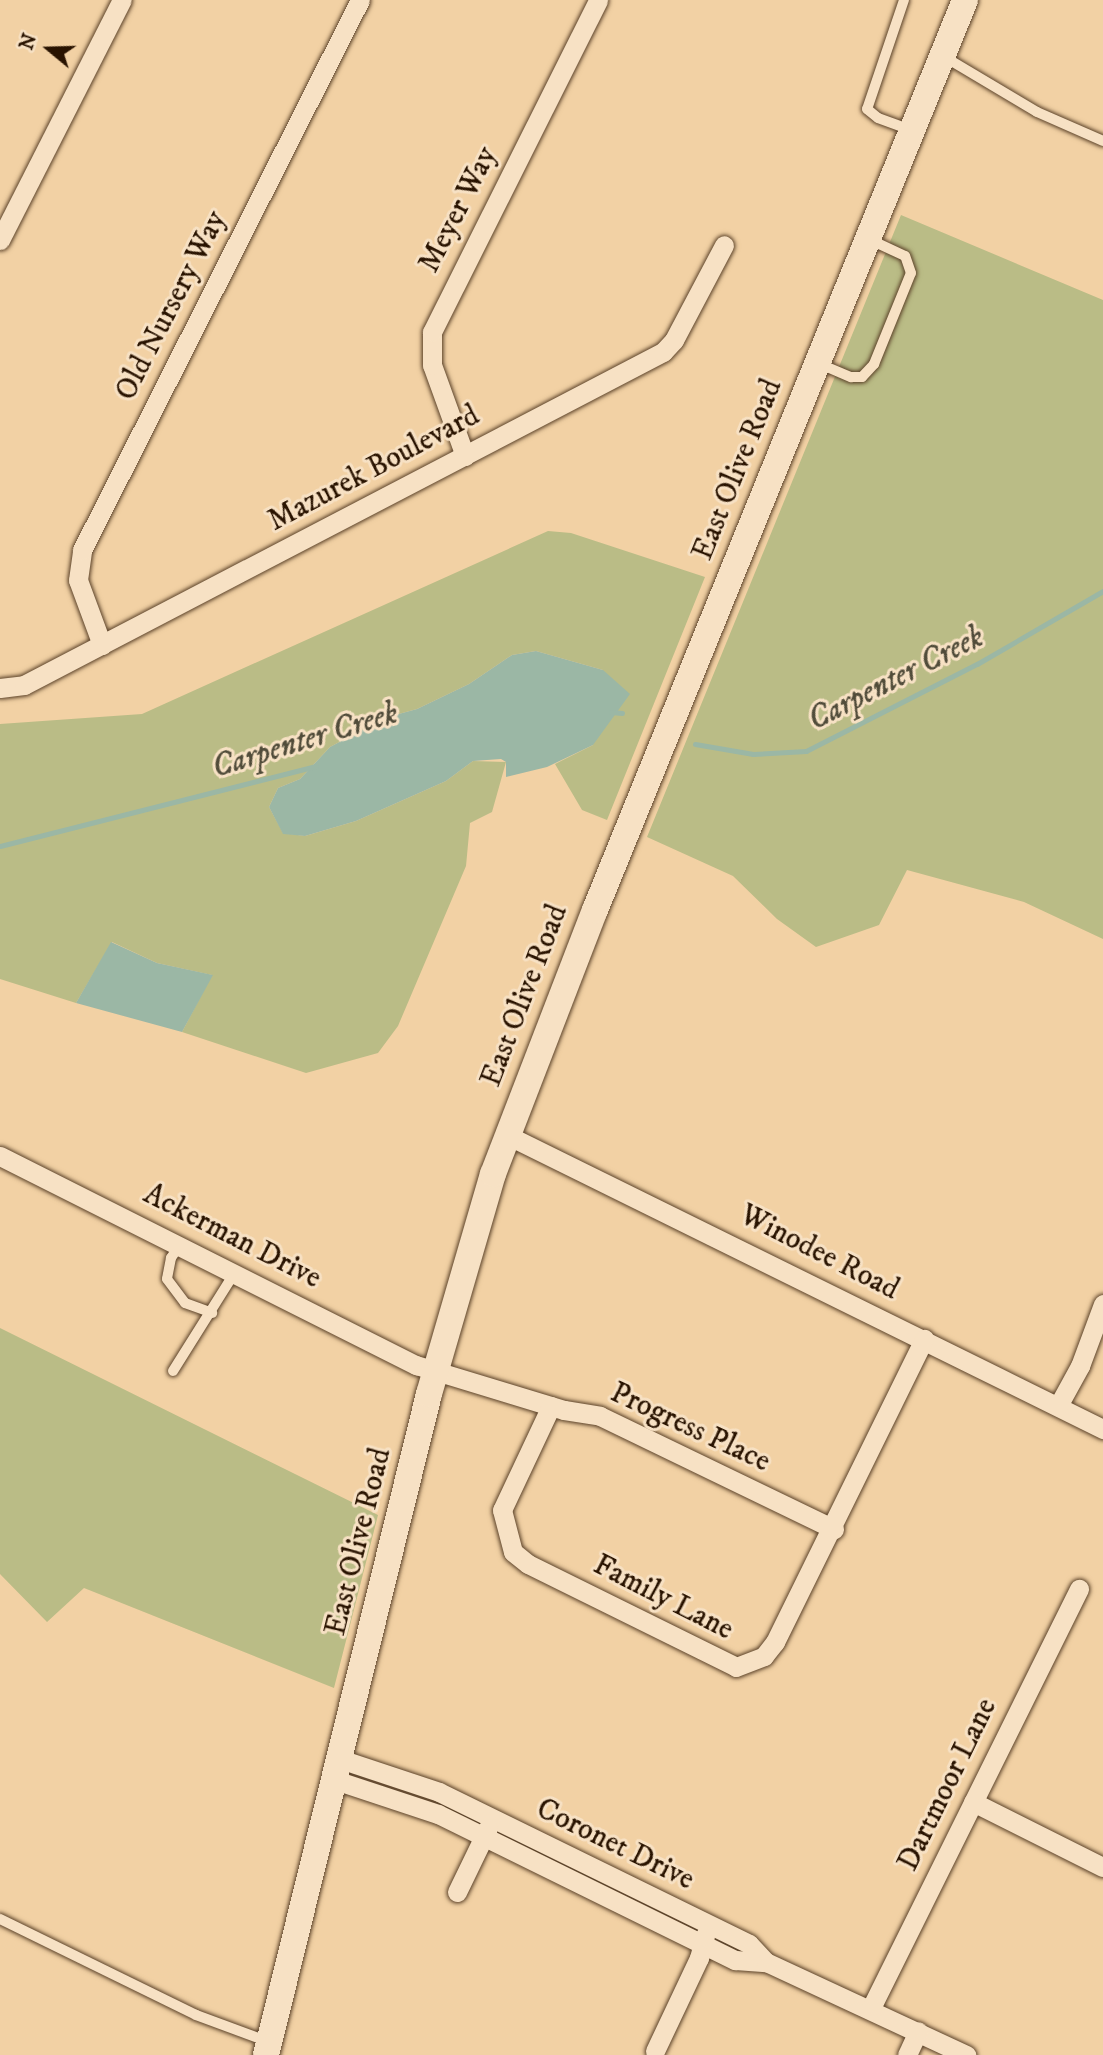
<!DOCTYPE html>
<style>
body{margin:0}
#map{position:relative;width:1103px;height:2055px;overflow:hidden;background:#f2d1a4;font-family:"IM FELL DW Pica",serif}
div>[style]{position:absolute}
.green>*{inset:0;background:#babc86}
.water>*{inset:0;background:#9bb7a5}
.stream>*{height:5px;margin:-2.5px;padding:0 2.5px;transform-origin:2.5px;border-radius:2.5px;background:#9bb7a5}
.roads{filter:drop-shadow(0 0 2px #5b4229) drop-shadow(0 0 2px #5b4229)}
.lane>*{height:10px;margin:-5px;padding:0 5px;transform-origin:5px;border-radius:5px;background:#f7e1c4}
.street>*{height:19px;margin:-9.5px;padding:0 9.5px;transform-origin:9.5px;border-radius:9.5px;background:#f7e1c4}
.secondary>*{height:26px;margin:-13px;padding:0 13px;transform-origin:13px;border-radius:13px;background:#f7e1c4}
span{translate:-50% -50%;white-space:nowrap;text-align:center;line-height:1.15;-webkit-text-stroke:6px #f7e1c4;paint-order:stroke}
.street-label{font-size:30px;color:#291300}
.water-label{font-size:32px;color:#514c3a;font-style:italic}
.north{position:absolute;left:14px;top:14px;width:70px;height:70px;-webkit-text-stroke:5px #f7e1c4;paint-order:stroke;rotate:289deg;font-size:19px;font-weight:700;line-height:28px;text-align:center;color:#291300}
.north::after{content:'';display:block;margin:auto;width:24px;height:32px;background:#291300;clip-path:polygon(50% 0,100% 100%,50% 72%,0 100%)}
</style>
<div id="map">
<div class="green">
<i style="clip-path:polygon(901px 215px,1103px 300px,1103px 939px,1024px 902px,907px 870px,879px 925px,816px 947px,777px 919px,733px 876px,647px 837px)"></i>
<i style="clip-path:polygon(548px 531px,571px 533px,705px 577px,607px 820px,582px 810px,555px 764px,593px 745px,603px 670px,536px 651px,512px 655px,469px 684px,417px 709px,384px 718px,330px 747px,300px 779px,278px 788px,269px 807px,283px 833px,305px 836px,356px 821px,446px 781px,473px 761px,506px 762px,492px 812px,470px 823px,466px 866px,398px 1026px,378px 1053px,306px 1073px,182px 1032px,212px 975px,157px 963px,112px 942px,76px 1003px,0 979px,0 724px,142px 714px)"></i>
<i style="clip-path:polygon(0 1328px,378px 1515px,334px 1688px,84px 1588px,47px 1622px,0 1574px)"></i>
</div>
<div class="water">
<i style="clip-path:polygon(536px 651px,603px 670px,630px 694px,593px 745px,547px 767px,506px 777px,506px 762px,501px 759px,473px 761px,446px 781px,356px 821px,305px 836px,283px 834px,269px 807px,278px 788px,300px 779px,330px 747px,384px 718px,417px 709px,469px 684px,512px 655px)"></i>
<i style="clip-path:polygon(111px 942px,157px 963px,213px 975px,182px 1032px,76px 1003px)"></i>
</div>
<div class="stream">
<i style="left:611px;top:712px;width:11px;rotate:5deg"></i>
<i style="left:695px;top:744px;width:59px;rotate:9.8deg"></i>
<i style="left:753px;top:754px;width:53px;rotate:-3.2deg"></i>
<i style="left:806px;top:751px;width:192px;rotate:-27deg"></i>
<i style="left:977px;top:664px;width:146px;rotate:-30.1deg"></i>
<i style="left:0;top:846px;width:326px;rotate:-14.2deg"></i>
</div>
<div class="roads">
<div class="lane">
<i style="left:904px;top:0;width:115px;rotate:108.7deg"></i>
<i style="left:867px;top:109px;width:14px;rotate:39deg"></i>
<i style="left:878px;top:118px;width:35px;rotate:20deg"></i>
<i style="left:943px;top:56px;width:109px;rotate:30.8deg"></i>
<i style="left:1037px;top:112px;width:72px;rotate:23.7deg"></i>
<i style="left:820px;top:364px;width:34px;rotate:23deg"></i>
<i style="left:851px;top:377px;width:11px"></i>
<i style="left:862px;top:377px;width:18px;rotate:-47deg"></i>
<i style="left:874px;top:364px;width:98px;rotate:-67.9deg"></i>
<i style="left:911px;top:273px;width:18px;rotate:-109deg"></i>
<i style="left:905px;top:256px;width:40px;rotate:-155deg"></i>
<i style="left:180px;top:1245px;width:16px;rotate:125deg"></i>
<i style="left:171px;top:1258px;width:21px;rotate:101deg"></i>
<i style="left:167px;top:1279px;width:30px;rotate:53deg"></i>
<i style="left:185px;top:1303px;width:29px;rotate:20deg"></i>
<i style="left:173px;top:1371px;width:117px;rotate:-57.9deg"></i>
<i style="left:0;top:1919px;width:218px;rotate:26.1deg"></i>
<i style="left:196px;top:2015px;width:78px;rotate:20.3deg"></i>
</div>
<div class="street">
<i style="left:0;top:240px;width:269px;rotate:-63.1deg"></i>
<i style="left:465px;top:456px;width:97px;rotate:-109.9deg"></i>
<i style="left:432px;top:365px;width:33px;rotate:-90deg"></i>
<i style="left:432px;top:332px;width:371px;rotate:-63.4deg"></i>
<i style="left:102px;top:645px;width:69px;rotate:-110.3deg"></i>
<i style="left:78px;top:580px;width:30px;rotate:-82deg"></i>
<i style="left:82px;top:550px;width:616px;rotate:-63.19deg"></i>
<i style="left:0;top:688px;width:24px;rotate:-7deg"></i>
<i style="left:24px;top:685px;width:721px;rotate:-27.53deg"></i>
<i style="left:663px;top:352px;width:16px;rotate:-47deg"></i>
<i style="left:674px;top:340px;width:107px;rotate:-62.2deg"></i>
<i style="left:507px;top:1135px;width:665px;rotate:26.26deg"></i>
<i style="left:0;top:1156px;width:466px;rotate:26.7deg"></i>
<i style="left:416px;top:1365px;width:155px;rotate:16.9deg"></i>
<i style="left:564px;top:1410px;width:36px;rotate:9deg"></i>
<i style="left:600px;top:1416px;width:260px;rotate:25.8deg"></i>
<i style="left:551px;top:1406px;width:115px;rotate:115.2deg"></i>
<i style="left:502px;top:1510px;width:43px;rotate:75.3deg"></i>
<i style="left:513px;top:1552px;width:19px;rotate:39deg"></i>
<i style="left:528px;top:1564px;width:232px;rotate:26.3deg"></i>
<i style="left:736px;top:1667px;width:30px;rotate:-21deg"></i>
<i style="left:764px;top:1656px;width:18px;rotate:-52deg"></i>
<i style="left:775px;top:1642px;width:338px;rotate:-63.8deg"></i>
<i style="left:1058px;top:1406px;width:46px;rotate:-61.2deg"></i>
<i style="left:1080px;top:1366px;width:66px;rotate:-69.6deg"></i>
<i style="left:340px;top:1759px;width:104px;rotate:18.4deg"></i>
<i style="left:439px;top:1792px;width:345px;rotate:26.1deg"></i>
<i style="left:749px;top:1944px;width:25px;rotate:47deg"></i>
<i style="left:335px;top:1780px;width:108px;rotate:18.3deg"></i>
<i style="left:438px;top:1814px;width:331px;rotate:26.2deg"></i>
<i style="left:735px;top:1960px;width:31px;rotate:4deg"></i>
<i style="left:766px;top:1962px;width:221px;rotate:24.9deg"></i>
<i style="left:973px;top:1802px;width:145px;rotate:26.6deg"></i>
<i style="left:457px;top:1892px;width:71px;rotate:-64.2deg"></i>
<i style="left:871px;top:2008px;width:468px;rotate:-63.6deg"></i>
<i style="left:655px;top:2051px;width:103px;rotate:-64.7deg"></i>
<i style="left:699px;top:1958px;width:24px;rotate:-75deg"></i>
<i style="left:907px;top:2055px;width:26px;rotate:-65deg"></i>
</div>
<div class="secondary">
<i style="left:266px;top:2055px;width:681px;rotate:-76.15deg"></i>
<i style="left:429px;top:1394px;width:229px;rotate:-73.8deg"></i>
<i style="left:493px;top:1174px;width:283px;rotate:-68.9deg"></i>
<i style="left:595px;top:910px;width:982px;rotate:-67.87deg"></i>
</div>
</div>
<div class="street-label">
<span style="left:459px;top:210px;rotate:-63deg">Meyer Way</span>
<span style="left:172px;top:306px;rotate:-63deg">Old Nursery Way</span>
<span style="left:374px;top:469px;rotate:-28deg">Mazurek Boulevard</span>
<span style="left:738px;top:470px;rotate:-68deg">East Olive Road</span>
<span style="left:525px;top:996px;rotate:-69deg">East Olive Road</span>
<span style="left:232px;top:1237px;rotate:27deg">Ackerman Drive</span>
<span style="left:819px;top:1253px;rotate:27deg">Winodee Road</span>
<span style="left:690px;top:1428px;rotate:25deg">Progress Place</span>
<span style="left:359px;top:1542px;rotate:-76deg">East Olive Road</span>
<span style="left:663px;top:1598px;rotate:27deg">Family Lane</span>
<span style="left:948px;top:1785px;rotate:-64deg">Dartmoor Lane</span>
<span style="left:615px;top:1845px;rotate:26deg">Coronet Drive</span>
</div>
<div class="water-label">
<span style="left:896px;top:679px;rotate:-27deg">Carpenter Creek</span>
<span style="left:305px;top:741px;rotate:-17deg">Carpenter Creek</span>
</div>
<div class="north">N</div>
</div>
